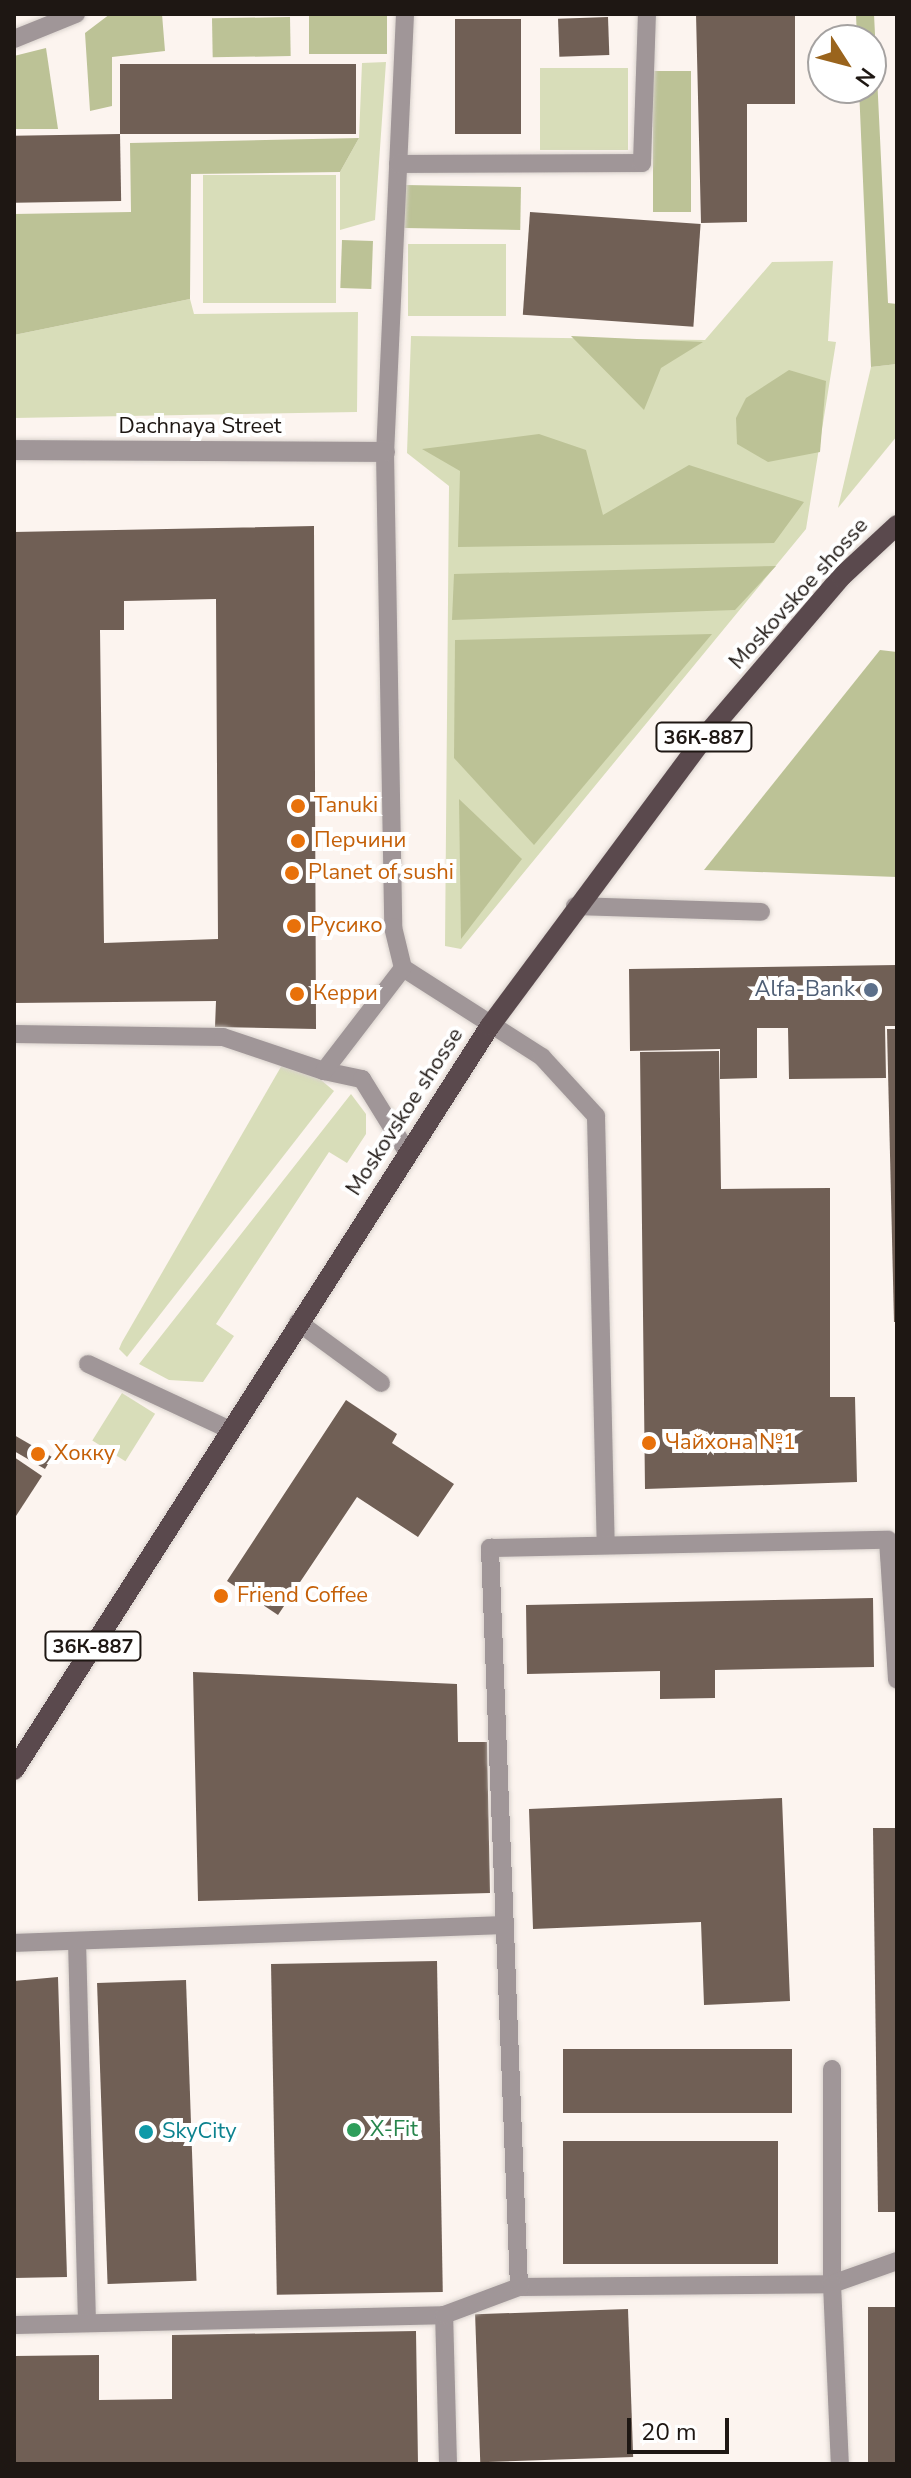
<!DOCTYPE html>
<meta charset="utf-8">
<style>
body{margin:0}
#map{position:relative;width:911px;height:2478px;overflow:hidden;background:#fcf4ef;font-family:"Nunito Sans",sans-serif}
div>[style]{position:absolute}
.green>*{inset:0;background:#d8ddb9;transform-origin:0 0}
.forest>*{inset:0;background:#bcc296;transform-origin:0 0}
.building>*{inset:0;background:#705f55;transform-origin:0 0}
.roads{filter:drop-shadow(0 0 2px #d8d1cc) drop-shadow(0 0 2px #d8d1cc)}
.service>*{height:18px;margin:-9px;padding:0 9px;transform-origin:9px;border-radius:9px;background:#a09698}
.minor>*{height:20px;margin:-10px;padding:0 10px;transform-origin:10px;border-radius:10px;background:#a09698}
.primary>*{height:20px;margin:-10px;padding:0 10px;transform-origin:10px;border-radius:10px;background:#5a494d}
.dots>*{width:22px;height:22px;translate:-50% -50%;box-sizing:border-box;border:4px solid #fff;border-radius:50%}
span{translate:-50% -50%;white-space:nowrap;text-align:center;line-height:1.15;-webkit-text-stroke:8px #fff;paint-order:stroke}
.shield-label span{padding:2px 6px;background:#fff;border:2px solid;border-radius:6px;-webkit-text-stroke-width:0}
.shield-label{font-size:20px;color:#1e1713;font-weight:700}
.street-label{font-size:22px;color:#1e1713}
.food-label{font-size:22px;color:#c56008}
.left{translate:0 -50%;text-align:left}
.service-label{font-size:22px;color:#4e5e75}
.right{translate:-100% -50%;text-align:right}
.leisure-label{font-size:22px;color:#27864d}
.culture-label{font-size:22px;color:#0d838f}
.frame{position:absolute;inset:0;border:16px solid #1e1713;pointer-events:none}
.north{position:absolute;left:807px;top:24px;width:80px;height:80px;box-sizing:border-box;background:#fff;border:2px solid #a5a2a1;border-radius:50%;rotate:126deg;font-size:22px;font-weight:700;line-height:32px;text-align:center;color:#1e1713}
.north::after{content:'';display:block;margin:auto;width:28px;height:36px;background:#9a641d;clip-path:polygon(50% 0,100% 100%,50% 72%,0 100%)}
.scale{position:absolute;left:627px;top:2418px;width:102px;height:36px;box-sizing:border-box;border:4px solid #1e1713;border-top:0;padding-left:10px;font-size:24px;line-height:28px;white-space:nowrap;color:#1e1713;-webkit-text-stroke:6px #fff;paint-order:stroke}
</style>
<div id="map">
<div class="green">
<i style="clip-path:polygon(386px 62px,375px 220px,340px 230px,340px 172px,359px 138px,362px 63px)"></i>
<i style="left:540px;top:68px;width:88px;height:82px"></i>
<i style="left:203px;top:175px;width:133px;height:128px"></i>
<i style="left:408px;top:244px;width:98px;height:72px"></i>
<i style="clip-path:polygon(833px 261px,828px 341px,836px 342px,806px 529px,461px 949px,445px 946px,449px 486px,407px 453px,411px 336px,705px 340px,772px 262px)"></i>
<i style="clip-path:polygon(190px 299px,194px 314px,358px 312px,357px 412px,14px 418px,14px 335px)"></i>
<i style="clip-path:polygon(897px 364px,897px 436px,838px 508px,871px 367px)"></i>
<i style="clip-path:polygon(282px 1065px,314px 1074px,334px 1091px,127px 1357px,119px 1349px,122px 1342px)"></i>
<i style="clip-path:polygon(351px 1094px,366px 1114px,366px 1134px,347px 1163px,329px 1152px,216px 1324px,234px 1336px,203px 1382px,169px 1380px,139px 1364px)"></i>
<i style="left:122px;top:1393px;width:39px;height:56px;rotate:32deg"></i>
</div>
<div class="forest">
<i style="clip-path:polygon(110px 14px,162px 14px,165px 51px,112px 57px,112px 106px,90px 111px,85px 33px)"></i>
<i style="clip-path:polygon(856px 14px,874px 14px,888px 303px,897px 304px,897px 364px,871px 367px,859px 88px,871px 88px,871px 40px,857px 40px)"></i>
<i style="left:387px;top:16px;width:38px;height:78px;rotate:90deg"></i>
<i style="left:290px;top:17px;width:39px;height:78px;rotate:89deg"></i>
<i style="clip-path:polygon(46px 48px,58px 129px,14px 129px,14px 56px)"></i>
<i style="left:653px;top:71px;width:38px;height:141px"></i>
<i style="clip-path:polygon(359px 138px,340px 172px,191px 174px,190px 299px,14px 335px,14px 214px,131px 212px,130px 143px)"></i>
<i style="left:405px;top:185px;width:116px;height:43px;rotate:1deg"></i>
<i style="left:342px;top:240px;width:31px;height:48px;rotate:2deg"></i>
<i style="clip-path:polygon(571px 336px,703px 342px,661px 368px,644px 410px)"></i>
<i style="clip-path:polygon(789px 370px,826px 381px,820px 452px,768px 462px,737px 444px,736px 418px,746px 398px)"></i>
<i style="clip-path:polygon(539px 434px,586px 450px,603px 515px,689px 465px,804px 502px,774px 543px,458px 547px,460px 471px,422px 449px)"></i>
<i style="clip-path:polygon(776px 566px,735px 610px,452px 620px,454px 574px)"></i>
<i style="clip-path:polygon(712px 634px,534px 845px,454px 758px,455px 640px)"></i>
<i style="clip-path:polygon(880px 650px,897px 652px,897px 877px,704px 870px)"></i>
<i style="clip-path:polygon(459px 799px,522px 859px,461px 939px)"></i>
</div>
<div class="building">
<i style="clip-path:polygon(696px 14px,795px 14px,795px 104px,747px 104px,747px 222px,701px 223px)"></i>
<i style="left:608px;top:17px;width:38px;height:50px;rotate:88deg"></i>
<i style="left:521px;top:19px;width:115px;height:66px;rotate:90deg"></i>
<i style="left:120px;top:64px;width:236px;height:70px"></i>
<i style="left:120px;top:134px;width:67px;height:106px;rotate:89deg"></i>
<i style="left:530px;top:212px;width:171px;height:103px;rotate:4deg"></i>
<i style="clip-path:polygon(evenodd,314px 526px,316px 1029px,215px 1027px,216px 1001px,14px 1003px,14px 532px,314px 526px,216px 599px,218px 939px,104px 943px,100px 630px,124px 630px,124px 601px,216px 599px)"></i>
<i style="clip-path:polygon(897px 965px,897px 1026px,885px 1026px,886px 1078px,789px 1079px,788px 1028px,757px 1028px,757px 1078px,720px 1079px,720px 1049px,630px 1051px,629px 969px)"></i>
<i style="clip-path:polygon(887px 1029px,897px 1029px,897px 1322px,894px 1322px)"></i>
<i style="clip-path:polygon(719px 1051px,721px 1189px,830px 1188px,830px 1397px,855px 1397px,857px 1482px,645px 1489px,640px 1052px)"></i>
<i style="clip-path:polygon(346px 1400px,397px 1434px,392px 1443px,454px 1484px,418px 1537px,357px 1497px,278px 1615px,227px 1581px)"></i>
<i style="clip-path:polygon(14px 1435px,52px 1457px,45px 1469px,14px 1451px)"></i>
<i style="clip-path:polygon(14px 1457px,42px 1476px,14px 1519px)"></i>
<i style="clip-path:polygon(873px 1598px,874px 1667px,715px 1670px,715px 1698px,660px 1699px,660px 1671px,527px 1674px,526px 1605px)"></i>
<i style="clip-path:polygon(193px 1672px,457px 1684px,458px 1742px,487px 1742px,490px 1893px,198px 1901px)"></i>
<i style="clip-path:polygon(782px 1798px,790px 2001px,704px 2005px,701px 1922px,533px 1929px,529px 1809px)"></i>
<i style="clip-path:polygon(873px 1828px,897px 1828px,897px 2212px,878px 2212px)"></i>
<i style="left:437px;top:1961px;width:331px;height:166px;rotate:89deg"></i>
<i style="clip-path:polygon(58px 1977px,67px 2277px,14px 2278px,14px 1981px)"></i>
<i style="left:186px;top:1980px;width:301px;height:89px;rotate:88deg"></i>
<i style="left:792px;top:2049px;width:64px;height:229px;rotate:90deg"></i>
<i style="left:778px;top:2141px;width:123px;height:215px;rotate:90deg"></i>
<i style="left:868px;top:2307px;width:29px;height:157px"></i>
<i style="left:628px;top:2309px;width:148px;height:153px;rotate:88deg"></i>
<i style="clip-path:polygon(416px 2331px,418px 2464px,14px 2464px,14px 2356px,99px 2355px,99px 2400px,172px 2399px,172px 2335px)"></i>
</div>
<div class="roads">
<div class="service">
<i style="left:405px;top:14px;width:438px;rotate:92.6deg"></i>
<i style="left:385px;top:452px;width:475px;rotate:89deg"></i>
<i style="left:393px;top:927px;width:42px;rotate:76.3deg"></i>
<i style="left:403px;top:968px;width:165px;rotate:32.6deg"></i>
<i style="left:542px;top:1057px;width:80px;rotate:47.5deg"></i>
<i style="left:596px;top:1116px;width:429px;rotate:88.7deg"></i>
<i style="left:14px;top:39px;width:67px;rotate:-22deg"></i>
<i style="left:398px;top:164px;width:244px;rotate:-0.2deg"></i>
<i style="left:642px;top:163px;width:149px;rotate:-88.1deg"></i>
<i style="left:575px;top:906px;width:186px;rotate:1.8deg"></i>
<i style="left:14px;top:1034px;width:209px;rotate:0.8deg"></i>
<i style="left:223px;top:1037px;width:107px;rotate:18.6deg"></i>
<i style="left:324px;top:1071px;width:39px;rotate:12deg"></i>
<i style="left:362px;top:1079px;width:84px;rotate:58.2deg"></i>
<i style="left:324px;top:1071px;width:130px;rotate:-52.5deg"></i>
<i style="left:298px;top:1322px;width:103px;rotate:36.3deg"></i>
<i style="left:88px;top:1364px;width:157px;rotate:24.9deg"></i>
<i style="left:77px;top:1941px;width:382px;rotate:88.5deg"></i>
<i style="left:14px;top:1943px;width:489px;rotate:-2.1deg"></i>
<i style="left:832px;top:2069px;width:215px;rotate:90deg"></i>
<i style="left:832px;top:2284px;width:69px;rotate:-19.5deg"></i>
<i style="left:519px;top:2287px;width:313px;rotate:-0.5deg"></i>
<i style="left:832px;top:2284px;width:180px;rotate:87.5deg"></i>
<i style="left:14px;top:2325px;width:430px;rotate:-1.3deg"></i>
<i style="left:448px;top:2464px;width:149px;rotate:-91.5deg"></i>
<i style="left:444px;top:2315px;width:80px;rotate:-20.5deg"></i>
<i style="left:519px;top:2287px;width:740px;rotate:-92.25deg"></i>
<i style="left:490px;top:1548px;width:398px;rotate:-1.2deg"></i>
<i style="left:888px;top:1540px;width:140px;rotate:86.3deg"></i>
</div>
<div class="minor">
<i style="left:14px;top:450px;width:371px;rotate:0.3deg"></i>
</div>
<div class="primary">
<i style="left:14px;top:1770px;width:883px;rotate:-57.39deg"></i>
<i style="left:490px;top:1026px;width:364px;rotate:-53.4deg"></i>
<i style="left:707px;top:734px;width:208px;rotate:-49.5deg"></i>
<i style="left:842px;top:576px;width:75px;rotate:-42.8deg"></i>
</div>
</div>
<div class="dots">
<i style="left:298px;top:806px;background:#e8710a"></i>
<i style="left:298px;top:841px;background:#e8710a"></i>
<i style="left:292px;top:873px;background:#e8710a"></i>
<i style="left:294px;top:926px;background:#e8710a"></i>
<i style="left:871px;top:990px;background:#5c6f8a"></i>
<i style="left:297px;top:994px;background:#e8710a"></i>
<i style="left:649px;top:1443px;background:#e8710a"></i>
<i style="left:38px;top:1454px;background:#e8710a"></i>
<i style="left:221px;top:1596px;background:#e8710a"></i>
<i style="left:354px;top:2130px;background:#2e9e5b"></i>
<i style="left:146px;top:2132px;background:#0f9aa8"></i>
</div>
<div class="shield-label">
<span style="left:704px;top:737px">36К-887</span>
<span style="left:93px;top:1646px">36К-887</span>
</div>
<div class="street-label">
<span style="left:200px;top:427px">Dachnaya Street</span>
<span style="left:799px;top:594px;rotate:-48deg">Moskovskoe shosse</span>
<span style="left:405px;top:1112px;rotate:-57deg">Moskovskoe shosse</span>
</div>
<div class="food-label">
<span class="left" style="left:314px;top:806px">Tanuki</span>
<span class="left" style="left:314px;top:841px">Перчини</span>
<span class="left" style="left:308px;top:873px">Planet of sushi</span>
<span class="left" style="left:310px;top:926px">Русико</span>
<span class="left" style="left:313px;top:994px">Керри</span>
<span class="left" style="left:665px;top:1443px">Чайхона №1</span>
<span class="left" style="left:54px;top:1454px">Хокку</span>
<span class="left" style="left:237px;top:1596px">Friend Coffee</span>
</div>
<div class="service-label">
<span class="right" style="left:855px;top:990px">Alfa-Bank</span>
</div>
<div class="leisure-label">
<span class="left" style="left:370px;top:2130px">X-Fit</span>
</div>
<div class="culture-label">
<span class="left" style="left:162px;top:2132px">SkyCity</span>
</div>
<div class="frame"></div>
<div class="north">N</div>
<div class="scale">20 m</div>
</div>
